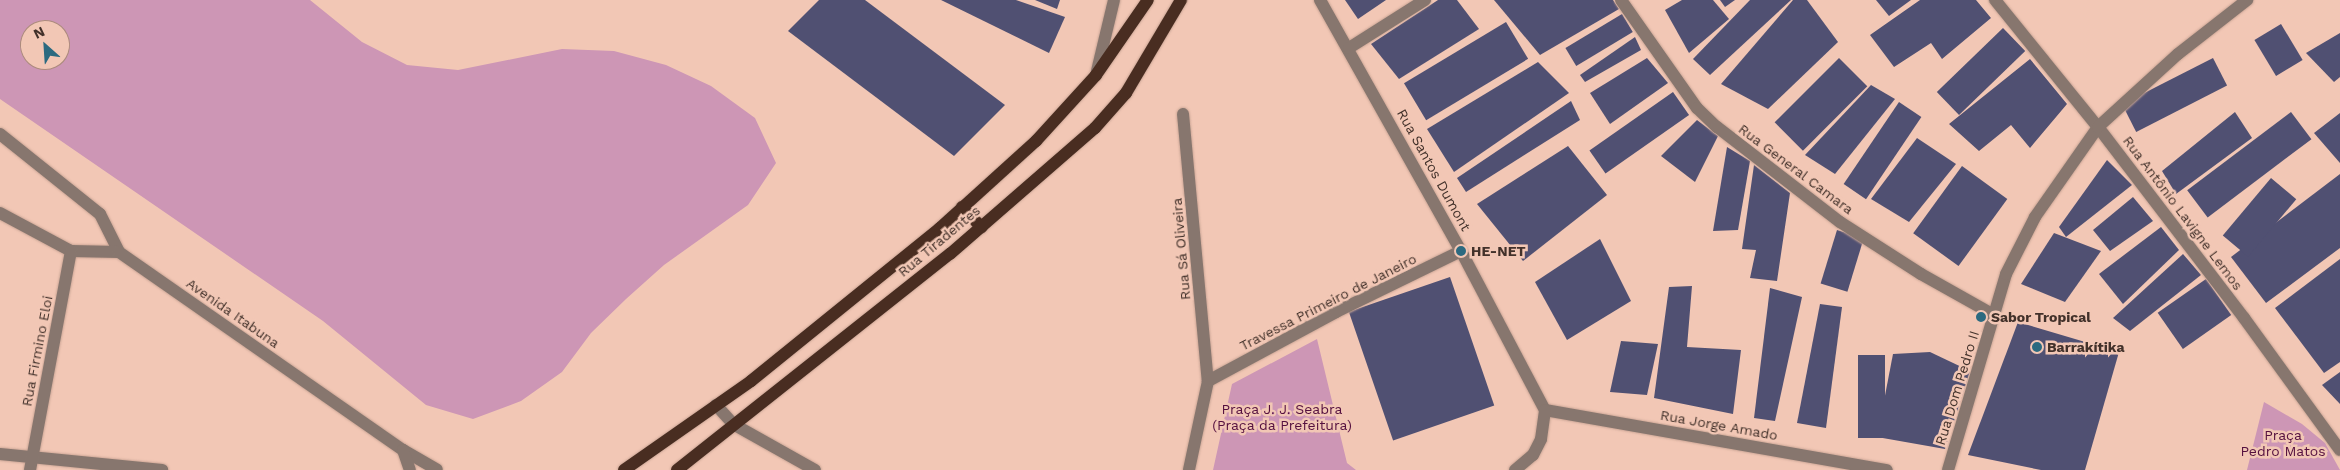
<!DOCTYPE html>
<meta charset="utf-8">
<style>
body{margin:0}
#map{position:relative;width:2340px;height:470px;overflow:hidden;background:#f2c7b5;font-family:"Work Sans",sans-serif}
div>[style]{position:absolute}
.green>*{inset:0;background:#cd96b5}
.building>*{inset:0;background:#505072;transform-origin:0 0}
.roads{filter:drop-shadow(0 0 1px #cba696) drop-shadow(0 0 1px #cba696)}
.minor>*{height:12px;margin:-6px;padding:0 6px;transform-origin:6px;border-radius:6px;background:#87766e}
.major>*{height:12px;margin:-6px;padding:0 6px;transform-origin:6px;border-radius:6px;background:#492d21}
.dots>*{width:14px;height:14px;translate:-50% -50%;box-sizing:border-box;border:2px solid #f2c7b5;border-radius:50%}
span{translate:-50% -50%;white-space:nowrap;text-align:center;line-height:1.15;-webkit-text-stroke:5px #f2c7b5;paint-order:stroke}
.street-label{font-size:14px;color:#42312a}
.poi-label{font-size:14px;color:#42312a;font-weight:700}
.left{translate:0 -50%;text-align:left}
.park-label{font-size:14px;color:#55103f}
.north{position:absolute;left:20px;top:20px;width:50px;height:50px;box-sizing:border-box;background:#f2c7b5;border:1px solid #ac8b7d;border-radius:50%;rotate:334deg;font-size:14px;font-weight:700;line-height:20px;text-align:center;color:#42312a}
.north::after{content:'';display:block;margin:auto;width:18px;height:22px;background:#2c6a80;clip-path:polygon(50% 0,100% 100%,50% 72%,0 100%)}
</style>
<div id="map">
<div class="green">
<i style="clip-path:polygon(evenodd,0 0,310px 0,362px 42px,407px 65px,458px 70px,562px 49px,614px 51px,666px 65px,711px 86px,755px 118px,776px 163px,748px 205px,664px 265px,626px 299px,591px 333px,562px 372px,521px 401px,473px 419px,426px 405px,323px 321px,0 99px,0 0,30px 30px,60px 30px,60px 60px,30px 60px,30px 30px)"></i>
<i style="clip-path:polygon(1317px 339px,1347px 463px,1356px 470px,1213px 470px,1232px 384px)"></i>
<i style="clip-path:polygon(2264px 402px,2302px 424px,2325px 443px,2340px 470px,2247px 470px)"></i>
</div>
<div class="building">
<i style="clip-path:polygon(819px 0,865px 0,1005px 105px,954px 156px,788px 31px)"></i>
<i style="clip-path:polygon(941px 0,1016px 0,1065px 17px,1049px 53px)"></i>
<i style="clip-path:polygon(1035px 0,1060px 0,1057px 9px)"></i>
<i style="clip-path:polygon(1345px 0,1386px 0,1358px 19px)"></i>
<i style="clip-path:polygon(1438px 0,1457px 0,1479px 29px,1399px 79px,1371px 44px)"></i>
<i style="clip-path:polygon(1494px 0,1613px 0,1619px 9px,1540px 55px)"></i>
<i style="clip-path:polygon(1682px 0,1713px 0,1729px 19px,1689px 53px,1665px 10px)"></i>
<i style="clip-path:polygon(1720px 0,1735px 0,1725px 7px)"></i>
<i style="clip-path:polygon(1750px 0,1791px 0,1710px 75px,1693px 59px)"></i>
<i style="clip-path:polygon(1793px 0,1807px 0,1838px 42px,1768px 109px,1721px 84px)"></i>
<i style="clip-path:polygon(1876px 0,1911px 0,1889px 16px)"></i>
<i style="clip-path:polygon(1920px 0,1976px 0,1991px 18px,1942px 59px,1931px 43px,1894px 67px,1870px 35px)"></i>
<i style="left:1622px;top:14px;width:21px;height:66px;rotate:59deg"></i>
<i style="left:1506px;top:22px;width:43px;height:119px;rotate:59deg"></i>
<i style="left:2281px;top:24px;width:42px;height:31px;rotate:59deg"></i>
<i style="left:2003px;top:28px;width:32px;height:92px;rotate:46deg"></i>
<i style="clip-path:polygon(2340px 33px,2340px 77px,2334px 82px,2306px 53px)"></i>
<i style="clip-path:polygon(1635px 37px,1641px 50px,1585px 82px,1580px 75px)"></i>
<i style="clip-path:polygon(1647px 58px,1668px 83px,1610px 124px,1590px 93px)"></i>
<i style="left:1839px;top:58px;width:40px;height:91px;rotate:45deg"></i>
<i style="left:2213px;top:58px;width:31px;height:102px;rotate:63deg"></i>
<i style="clip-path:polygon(2030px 59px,2067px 104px,2030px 148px,2011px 125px,1979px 151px,1949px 124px)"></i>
<i style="clip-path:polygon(1538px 62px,1569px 93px,1454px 172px,1427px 129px)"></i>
<i style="clip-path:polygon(1871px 85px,1895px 99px,1835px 174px,1805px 155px)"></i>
<i style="left:1673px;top:92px;width:28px;height:102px;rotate:55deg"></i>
<i style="clip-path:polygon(1571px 101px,1580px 120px,1466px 192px,1457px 178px)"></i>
<i style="left:1899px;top:102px;width:27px;height:99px;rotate:34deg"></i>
<i style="clip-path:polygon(2235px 112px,2252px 138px,2176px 194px,2162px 171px)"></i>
<i style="left:2291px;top:112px;width:34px;height:130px;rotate:53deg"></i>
<i style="clip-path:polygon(2340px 113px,2340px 163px,2314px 133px)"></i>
<i style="clip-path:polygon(1697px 120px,1718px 136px,1695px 182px,1661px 156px)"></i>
<i style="clip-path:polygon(1917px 138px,1956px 164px,1909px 222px,1871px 199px)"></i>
<i style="clip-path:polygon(1568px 146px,1607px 195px,1523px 261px,1477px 204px)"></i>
<i style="clip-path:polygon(1727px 147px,1750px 161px,1738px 230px,1713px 231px)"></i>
<i style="clip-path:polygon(2107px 160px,2132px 185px,2066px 237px,2059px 227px)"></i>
<i style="clip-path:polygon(1754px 165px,1790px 193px,1777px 281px,1750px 278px,1756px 250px,1742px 249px)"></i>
<i style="left:1962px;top:166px;width:56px;height:83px;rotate:36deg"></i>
<i style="clip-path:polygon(2340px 174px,2340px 248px,2266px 303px,2231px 257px)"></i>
<i style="left:2271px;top:178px;width:33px;height:75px;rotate:40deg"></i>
<i style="clip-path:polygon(2133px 197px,2153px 221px,2110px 251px,2093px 230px)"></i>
<i style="clip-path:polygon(2161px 227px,2179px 250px,2123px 304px,2099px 274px)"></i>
<i style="left:1837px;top:230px;width:28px;height:56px;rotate:17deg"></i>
<i style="clip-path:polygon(2054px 233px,2101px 251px,2065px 302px,2021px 284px)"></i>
<i style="clip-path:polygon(1600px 239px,1631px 301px,1567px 340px,1535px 282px)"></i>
<i style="clip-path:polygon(2183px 254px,2201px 275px,2130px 331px,2113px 318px)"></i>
<i style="clip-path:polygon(2340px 259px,2340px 362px,2324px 373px,2275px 308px)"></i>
<i style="left:1450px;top:277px;width:136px;height:107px;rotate:71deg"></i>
<i style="left:2206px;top:279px;width:44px;height:59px;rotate:55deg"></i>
<i style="clip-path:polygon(1692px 286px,1687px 347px,1741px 350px,1733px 414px,1654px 398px,1669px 287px)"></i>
<i style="clip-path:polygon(1770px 288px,1802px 297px,1775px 421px,1754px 418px)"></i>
<i style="clip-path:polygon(1820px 304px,1842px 307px,1826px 428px,1797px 423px)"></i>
<i style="clip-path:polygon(2018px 322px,2119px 352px,2085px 470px,2041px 470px,1968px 455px)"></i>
<i style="clip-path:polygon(1621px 341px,1658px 344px,1647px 395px,1610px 392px)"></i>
<i style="clip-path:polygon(1930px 352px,1970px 371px,1945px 449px,1877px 437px,1893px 354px)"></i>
<i style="left:1858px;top:355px;width:27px;height:83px"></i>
<i style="clip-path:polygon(2340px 372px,2340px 404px,2322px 385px)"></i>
</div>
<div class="roads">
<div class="minor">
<i style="left:1320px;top:0;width:288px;rotate:60.7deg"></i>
<i style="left:1461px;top:251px;width:180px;rotate:62.2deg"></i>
<i style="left:1621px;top:0;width:132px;rotate:54.9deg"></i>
<i style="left:1697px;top:108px;width:28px;rotate:44deg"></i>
<i style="left:1717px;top:127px;width:155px;rotate:37.7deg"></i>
<i style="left:1840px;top:222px;width:96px;rotate:32.7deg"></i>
<i style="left:1921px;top:274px;width:84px;rotate:29.3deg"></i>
<i style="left:1995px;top:0;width:164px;rotate:51deg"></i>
<i style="left:2098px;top:127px;width:240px;rotate:52.6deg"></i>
<i style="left:2244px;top:318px;width:163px;rotate:54deg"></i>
<i style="left:1349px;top:48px;width:90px;rotate:-32.3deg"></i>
<i style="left:1096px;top:75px;width:77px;rotate:-76.5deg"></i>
<i style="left:1183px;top:114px;width:268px;rotate:84.7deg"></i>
<i style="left:1208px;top:381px;width:91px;rotate:102.1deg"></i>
<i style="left:0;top:134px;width:128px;rotate:38.7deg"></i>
<i style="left:100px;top:214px;width:42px;rotate:63.4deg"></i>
<i style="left:0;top:213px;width:81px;rotate:28.2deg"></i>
<i style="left:71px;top:251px;width:48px;rotate:1.2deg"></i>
<i style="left:119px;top:252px;width:346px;rotate:34.9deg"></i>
<i style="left:403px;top:450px;width:39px;rotate:30deg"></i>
<i style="left:1208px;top:381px;width:145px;rotate:-28.3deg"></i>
<i style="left:1336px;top:312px;width:139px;rotate:-26deg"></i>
<i style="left:716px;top:405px;width:25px;rotate:48deg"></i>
<i style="left:733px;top:424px;width:94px;rotate:29.3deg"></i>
<i style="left:1545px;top:410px;width:347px;rotate:10deg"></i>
<i style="left:403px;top:450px;width:21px;rotate:71deg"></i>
<i style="left:0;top:454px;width:163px;rotate:5.6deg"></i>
<i style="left:30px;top:470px;width:223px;rotate:-79.4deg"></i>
<i style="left:1515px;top:470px;width:23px;rotate:-40deg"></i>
<i style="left:1533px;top:455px;width:18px;rotate:-63deg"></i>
<i style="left:1541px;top:439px;width:29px;rotate:-82deg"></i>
<i style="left:1948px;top:470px;width:204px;rotate:-73.5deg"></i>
<i style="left:2006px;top:274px;width:64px;rotate:-63deg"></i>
<i style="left:2035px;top:217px;width:110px;rotate:-55deg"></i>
<i style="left:2098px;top:127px;width:108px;rotate:-42.4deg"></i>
<i style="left:2178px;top:54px;width:88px;rotate:-38deg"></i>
</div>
<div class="major">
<i style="left:962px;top:207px;width:28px;rotate:46deg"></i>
<i style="left:624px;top:470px;width:155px;rotate:-35deg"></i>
<i style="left:751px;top:381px;width:243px;rotate:-39deg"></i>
<i style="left:940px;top:228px;width:130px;rotate:-42.2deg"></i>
<i style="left:1036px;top:141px;width:89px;rotate:-47.7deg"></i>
<i style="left:1096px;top:75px;width:91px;rotate:-55.3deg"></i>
<i style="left:677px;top:470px;width:348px;rotate:-38.4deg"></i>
<i style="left:950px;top:254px;width:192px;rotate:-41deg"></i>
<i style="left:1095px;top:128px;width:47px;rotate:-48.5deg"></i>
<i style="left:1126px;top:93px;width:108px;rotate:-59.4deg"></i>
</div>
</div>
<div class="dots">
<i style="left:1461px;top:251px;background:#2c6a80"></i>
<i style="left:1981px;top:317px;background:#2c6a80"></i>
<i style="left:2037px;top:347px;background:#2c6a80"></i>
</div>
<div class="street-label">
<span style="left:1796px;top:169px;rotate:37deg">Rua General Camara</span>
<span style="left:1434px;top:170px;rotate:61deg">Rua Santos Dumont</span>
<span style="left:2183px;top:213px;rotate:53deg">Rua Antônio Lavigne Lemos</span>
<span style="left:939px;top:241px;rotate:-40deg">Rua Tiradentes</span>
<span style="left:1181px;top:249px;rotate:-95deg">Rua Sá Oliveira</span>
<span style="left:1328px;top:302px;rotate:-27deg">Travessa Primeiro de Janeiro</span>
<span style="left:233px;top:313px;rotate:35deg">Avenida Itabuna</span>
<span style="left:37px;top:351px;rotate:-79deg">Rua Firmino Eloi</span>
<span style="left:1957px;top:388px;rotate:-73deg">Rua Dom Pedro II</span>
<span style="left:1719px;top:425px;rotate:10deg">Rua Jorge Amado</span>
</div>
<div class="poi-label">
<span class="left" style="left:1471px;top:251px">HE-NET</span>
<span class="left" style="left:1991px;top:317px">Sabor Tropical</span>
<span class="left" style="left:2047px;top:347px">Barrakítika</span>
</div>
<div class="park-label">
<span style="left:1282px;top:417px">Praça J. J. Seabra<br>(Praça da Prefeitura)</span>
<span style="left:2283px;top:443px">Praça<br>Pedro Matos</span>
</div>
<div class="north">N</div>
</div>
